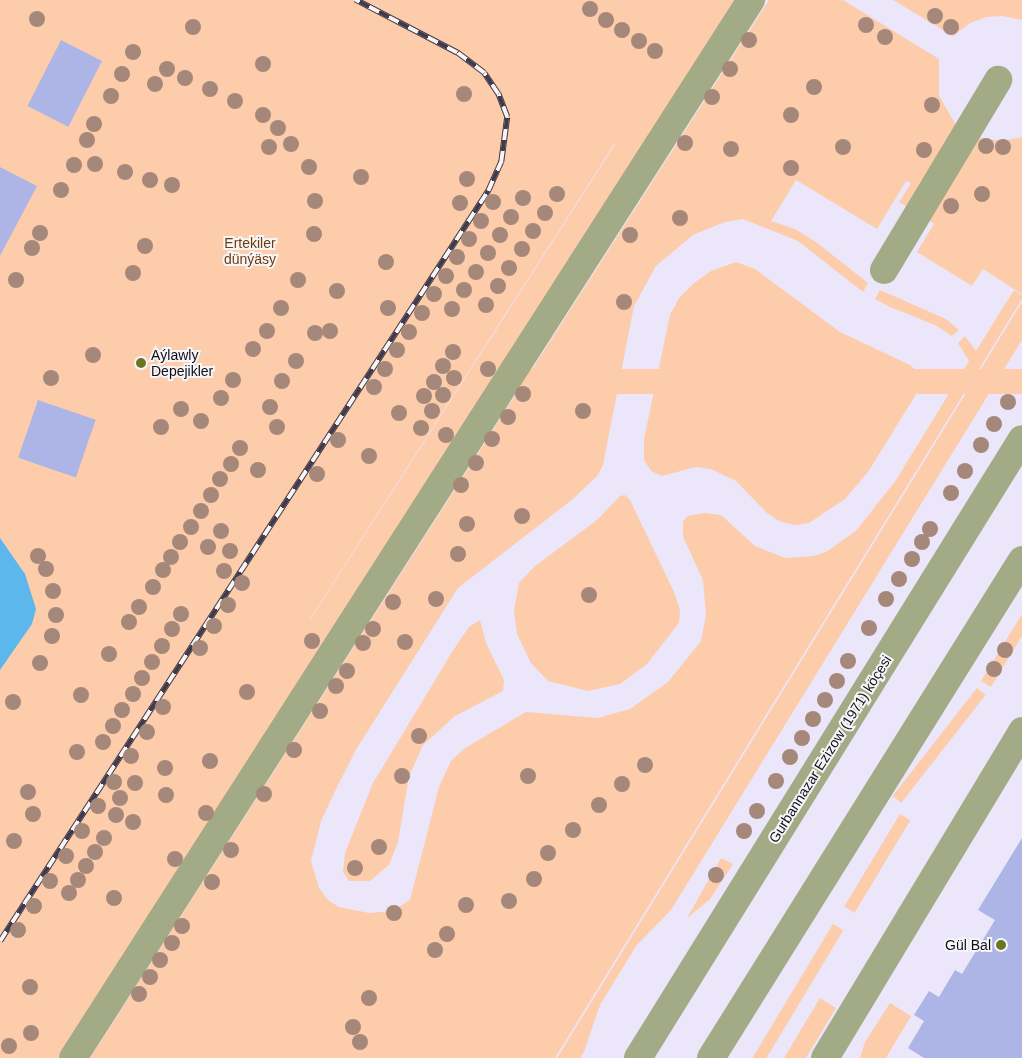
<!DOCTYPE html>
<meta charset="utf-8">
<style>
body{margin:0}
#map{position:relative;width:1022px;height:1058px;overflow:hidden;background:#ebe6fa;font-family:Helvetica,sans-serif}
div>[style]{position:absolute}
.green>*{inset:0;background:#fdcdab;transform-origin:0 0}
.water>*{inset:0;background:#5cb7ed}
.building>*{inset:0;background:#acb5e6;transform-origin:0 0}
.minor>*{height:28px;margin:-14px;padding:0 14px;transform-origin:14px;border-radius:14px;background:#a3ab86}
.rail>*{height:5.5px;margin-top:-2.75px;transform-origin:0;background:repeating-linear-gradient(90deg,#f6f6f6 0 11px,#3f3a4c 0 22px);box-sizing:border-box;border-block:1px solid #3f3a4c}
.trees>*{width:16px;height:16px;margin:-8px;border-radius:50%;background:#a6887a}
.dots>*{width:14px;height:14px;translate:-50% -50%;box-sizing:border-box;border:2px solid #f6f6f6;border-radius:50%}
span{translate:-50% -50%;white-space:nowrap;text-align:center;line-height:1.15;-webkit-text-stroke:4px #f6f6f6;paint-order:stroke}
.park-label{font-size:14px;color:#6d3c12}
.poi-label{font-size:14px;color:#120d1e}
.left{translate:0 -50%;text-align:left}
.right{translate:-100% -50%;text-align:right}
.street-label{font-size:14px;color:#120d1e}
</style>
<div id="map">
<div class="green">
<i style="clip-path:polygon(evenodd,0 0,736px 0,58px 1058px,0 1058px,0 0,615px 143px,616px 143px,310px 620px,310px 619px,615px 143px)"></i>
<i style="clip-path:polygon(769px 0,843px 0,939px 59px,939px 96px,956px 125px,907px 207px,899px 202px,911px 183px,906px 181px,877px 229px,796px 180px,771px 221px,795px 229px,816px 242px,868px 283px,863px 292px,798px 241px,743px 219px,725px 222px,693px 235px,656px 266px,634px 306px,603px 465px,597px 476px,573px 499px,458px 588px,357px 748px,338px 785px,321px 821px,311px 861px,319px 888px,329px 901px,339px 907px,369px 913px,392px 911px,410px 900px,439px 787px,451px 761px,465px 748px,526px 712px,598px 718px,630px 709px,668px 682px,701px 641px,706px 615px,703px 580px,683px 537px,683px 521px,688px 516px,704px 513px,721px 515px,755px 546px,785px 558px,813px 556px,826px 552px,856px 531px,896px 480px,969px 361px,958px 343px,965px 336px,976px 351px,1014px 290px,1022px 295px,1022px 299px,555px 1058px,90px 1058px)"></i>
<i style="clip-path:polygon(893px 0,1022px 0,1022px 20px,1003px 16px,986px 17px,970px 23px,953px 36px)"></i>
<i style="clip-path:polygon(1022px 137px,1022px 294px,983px 269px,972px 286px,917px 252px,934px 224px,929px 220px,978px 138px,1003px 141px)"></i>
<i style="clip-path:polygon(736px 262px,755px 269px,840px 332px,910px 365px,919px 373px,919px 386px,915px 396px,868px 472px,845px 499px,809px 523px,794px 525px,779px 521px,767px 513px,736px 481px,711px 469px,696px 467px,662px 476px,651px 471px,644px 460px,644px 439px,670px 315px,679px 298px,693px 284px,711px 271px)"></i>
<i style="clip-path:polygon(880px 290px,946px 319px,959px 330px,952px 336px,935px 325px,890px 307px,875px 299px)"></i>
<i style="clip-path:polygon(1022px 302px,1022px 340px,671px 910px,636px 946px,600px 1005px,584px 1052px,580px 1058px,557px 1058px)"></i>
<i style="left:1022px;top:369px;width:25px;height:552px;rotate:90deg"></i>
<i style="clip-path:polygon(625px 495px,630px 500px,674px 592px,680px 610px,679px 623px,647px 664px,620px 684px,588px 691px,548px 681px,531px 663px,517px 634px,514px 611px,519px 583px,535px 566px,597px 520px,620px 496px)"></i>
<i style="clip-path:polygon(1022px 614px,1022px 636px,991px 687px,981px 681px)"></i>
<i style="clip-path:polygon(480px 620px,486px 643px,504px 680px,503px 691px,455px 716px,423px 745px,409px 776px,398px 842px,389px 865px,370px 881px,349px 881px,343px 872px,345px 853px,373px 783px,452px 652px,469px 627px)"></i>
<i style="left:977px;top:688px;width:11px;height:137px;rotate:38deg"></i>
<i style="left:900px;top:814px;width:12px;height:108px;rotate:31deg"></i>
<i style="clip-path:polygon(721px 858px,733px 864px,710px 899px,687px 918px)"></i>
<i style="left:833px;top:924px;width:12px;height:157px;rotate:31deg"></i>
<i style="clip-path:polygon(820px 998px,836px 1008px,806px 1058px,784px 1058px)"></i>
<i style="clip-path:polygon(890px 1003px,911px 1016px,886px 1058px,860px 1058px,865px 1042px)"></i>
</div>
<div class="water">
<i style="clip-path:polygon(0 538px,25px 574px,36px 609px,32px 624px,0 670px)"></i>
</div>
<div class="building">
<i style="left:61px;top:40px;width:46px;height:74px;rotate:27deg"></i>
<i style="clip-path:polygon(0 167px,37px 186px,0 256px)"></i>
<i style="left:38px;top:400px;width:61px;height:61px;rotate:19deg"></i>
<i style="clip-path:polygon(1022px 838px,1022px 1058px,924px 1058px,908px 1048px,924px 1021px,914px 1015px,929px 991px,939px 997px,955px 970px,962px 974px,995px 920px,978px 910px)"></i>
</div>
<div class="minor">
<i style="left:884px;top:270px;width:222px;rotate:-59deg"></i>
<i style="left:73px;top:1058px;width:1257px;rotate:-57.35deg"></i>
<i style="left:638px;top:1058px;width:728px;rotate:-58.19deg"></i>
<i style="left:711px;top:1058px;width:587px;rotate:-58.02deg"></i>
<i style="left:825px;top:1058px;width:382px;rotate:-58.9deg"></i>
</div>
<div class="rail">
<i style="left:0;top:941px;width:895px;rotate:-56.95deg"></i>
<i style="left:488px;top:191px;width:32px;rotate:-66deg"></i>
<i style="left:501px;top:162px;width:45px;rotate:-82.4deg"></i>
<i style="left:507px;top:117px;width:25px;rotate:-111deg"></i>
<i style="left:498px;top:94px;width:25px;rotate:-124deg"></i>
<i style="left:484px;top:73px;width:34px;rotate:-143deg"></i>
<i style="left:457px;top:53px;width:115px;rotate:-152.5deg"></i>
</div>
<div class="trees">
<i style="left:590px;top:9px"></i>
<i style="left:935px;top:16px"></i>
<i style="left:37px;top:19px"></i>
<i style="left:606px;top:20px"></i>
<i style="left:866px;top:25px"></i>
<i style="left:193px;top:27px"></i>
<i style="left:951px;top:27px"></i>
<i style="left:622px;top:30px"></i>
<i style="left:885px;top:37px"></i>
<i style="left:749px;top:40px"></i>
<i style="left:639px;top:41px"></i>
<i style="left:655px;top:51px"></i>
<i style="left:133px;top:52px"></i>
<i style="left:263px;top:64px"></i>
<i style="left:167px;top:69px"></i>
<i style="left:730px;top:69px"></i>
<i style="left:122px;top:74px"></i>
<i style="left:185px;top:78px"></i>
<i style="left:155px;top:84px"></i>
<i style="left:814px;top:87px"></i>
<i style="left:210px;top:89px"></i>
<i style="left:464px;top:94px"></i>
<i style="left:111px;top:96px"></i>
<i style="left:712px;top:97px"></i>
<i style="left:235px;top:101px"></i>
<i style="left:932px;top:105px"></i>
<i style="left:263px;top:115px"></i>
<i style="left:791px;top:115px"></i>
<i style="left:94px;top:124px"></i>
<i style="left:278px;top:128px"></i>
<i style="left:87px;top:140px"></i>
<i style="left:685px;top:143px"></i>
<i style="left:291px;top:144px"></i>
<i style="left:986px;top:146px"></i>
<i style="left:269px;top:147px"></i>
<i style="left:843px;top:147px"></i>
<i style="left:1003px;top:147px"></i>
<i style="left:731px;top:149px"></i>
<i style="left:924px;top:150px"></i>
<i style="left:95px;top:164px"></i>
<i style="left:74px;top:165px"></i>
<i style="left:309px;top:167px"></i>
<i style="left:791px;top:168px"></i>
<i style="left:125px;top:172px"></i>
<i style="left:361px;top:177px"></i>
<i style="left:467px;top:179px"></i>
<i style="left:150px;top:180px"></i>
<i style="left:172px;top:185px"></i>
<i style="left:61px;top:190px"></i>
<i style="left:557px;top:194px"></i>
<i style="left:982px;top:194px"></i>
<i style="left:523px;top:198px"></i>
<i style="left:315px;top:201px"></i>
<i style="left:493px;top:202px"></i>
<i style="left:460px;top:203px"></i>
<i style="left:951px;top:206px"></i>
<i style="left:545px;top:213px"></i>
<i style="left:511px;top:217px"></i>
<i style="left:680px;top:218px"></i>
<i style="left:481px;top:221px"></i>
<i style="left:533px;top:231px"></i>
<i style="left:40px;top:233px"></i>
<i style="left:314px;top:234px"></i>
<i style="left:500px;top:235px"></i>
<i style="left:630px;top:235px"></i>
<i style="left:469px;top:239px"></i>
<i style="left:145px;top:246px"></i>
<i style="left:32px;top:248px"></i>
<i style="left:522px;top:249px"></i>
<i style="left:488px;top:253px"></i>
<i style="left:457px;top:257px"></i>
<i style="left:386px;top:262px"></i>
<i style="left:509px;top:268px"></i>
<i style="left:476px;top:272px"></i>
<i style="left:133px;top:273px"></i>
<i style="left:446px;top:276px"></i>
<i style="left:16px;top:280px"></i>
<i style="left:298px;top:280px"></i>
<i style="left:498px;top:286px"></i>
<i style="left:464px;top:290px"></i>
<i style="left:337px;top:291px"></i>
<i style="left:434px;top:294px"></i>
<i style="left:624px;top:302px"></i>
<i style="left:486px;top:305px"></i>
<i style="left:281px;top:308px"></i>
<i style="left:388px;top:308px"></i>
<i style="left:452px;top:309px"></i>
<i style="left:422px;top:313px"></i>
<i style="left:267px;top:331px"></i>
<i style="left:330px;top:331px"></i>
<i style="left:409px;top:332px"></i>
<i style="left:315px;top:333px"></i>
<i style="left:253px;top:349px"></i>
<i style="left:397px;top:350px"></i>
<i style="left:453px;top:352px"></i>
<i style="left:93px;top:355px"></i>
<i style="left:296px;top:361px"></i>
<i style="left:443px;top:366px"></i>
<i style="left:385px;top:369px"></i>
<i style="left:488px;top:369px"></i>
<i style="left:51px;top:378px"></i>
<i style="left:454px;top:378px"></i>
<i style="left:233px;top:380px"></i>
<i style="left:282px;top:381px"></i>
<i style="left:434px;top:382px"></i>
<i style="left:374px;top:387px"></i>
<i style="left:523px;top:394px"></i>
<i style="left:443px;top:395px"></i>
<i style="left:424px;top:396px"></i>
<i style="left:221px;top:398px"></i>
<i style="left:1008px;top:402px"></i>
<i style="left:270px;top:407px"></i>
<i style="left:181px;top:409px"></i>
<i style="left:432px;top:411px"></i>
<i style="left:583px;top:411px"></i>
<i style="left:399px;top:413px"></i>
<i style="left:508px;top:417px"></i>
<i style="left:201px;top:421px"></i>
<i style="left:994px;top:424px"></i>
<i style="left:161px;top:427px"></i>
<i style="left:277px;top:427px"></i>
<i style="left:421px;top:428px"></i>
<i style="left:446px;top:435px"></i>
<i style="left:492px;top:439px"></i>
<i style="left:338px;top:440px"></i>
<i style="left:981px;top:445px"></i>
<i style="left:240px;top:448px"></i>
<i style="left:369px;top:456px"></i>
<i style="left:476px;top:463px"></i>
<i style="left:231px;top:464px"></i>
<i style="left:258px;top:470px"></i>
<i style="left:965px;top:471px"></i>
<i style="left:317px;top:474px"></i>
<i style="left:220px;top:479px"></i>
<i style="left:461px;top:485px"></i>
<i style="left:951px;top:493px"></i>
<i style="left:211px;top:495px"></i>
<i style="left:201px;top:511px"></i>
<i style="left:522px;top:516px"></i>
<i style="left:467px;top:524px"></i>
<i style="left:191px;top:527px"></i>
<i style="left:930px;top:529px"></i>
<i style="left:221px;top:531px"></i>
<i style="left:180px;top:542px"></i>
<i style="left:922px;top:542px"></i>
<i style="left:208px;top:547px"></i>
<i style="left:230px;top:551px"></i>
<i style="left:458px;top:554px"></i>
<i style="left:38px;top:556px"></i>
<i style="left:171px;top:557px"></i>
<i style="left:912px;top:559px"></i>
<i style="left:46px;top:569px"></i>
<i style="left:163px;top:570px"></i>
<i style="left:224px;top:571px"></i>
<i style="left:899px;top:579px"></i>
<i style="left:242px;top:583px"></i>
<i style="left:153px;top:587px"></i>
<i style="left:53px;top:591px"></i>
<i style="left:589px;top:595px"></i>
<i style="left:436px;top:599px"></i>
<i style="left:886px;top:599px"></i>
<i style="left:393px;top:602px"></i>
<i style="left:228px;top:605px"></i>
<i style="left:139px;top:607px"></i>
<i style="left:181px;top:614px"></i>
<i style="left:56px;top:615px"></i>
<i style="left:129px;top:622px"></i>
<i style="left:214px;top:626px"></i>
<i style="left:869px;top:628px"></i>
<i style="left:172px;top:629px"></i>
<i style="left:373px;top:629px"></i>
<i style="left:52px;top:636px"></i>
<i style="left:312px;top:641px"></i>
<i style="left:405px;top:642px"></i>
<i style="left:363px;top:643px"></i>
<i style="left:162px;top:646px"></i>
<i style="left:200px;top:648px"></i>
<i style="left:1005px;top:650px"></i>
<i style="left:109px;top:654px"></i>
<i style="left:848px;top:661px"></i>
<i style="left:152px;top:662px"></i>
<i style="left:40px;top:663px"></i>
<i style="left:994px;top:669px"></i>
<i style="left:347px;top:671px"></i>
<i style="left:142px;top:678px"></i>
<i style="left:837px;top:681px"></i>
<i style="left:336px;top:686px"></i>
<i style="left:247px;top:692px"></i>
<i style="left:133px;top:694px"></i>
<i style="left:81px;top:695px"></i>
<i style="left:825px;top:700px"></i>
<i style="left:13px;top:702px"></i>
<i style="left:163px;top:707px"></i>
<i style="left:122px;top:710px"></i>
<i style="left:320px;top:711px"></i>
<i style="left:813px;top:719px"></i>
<i style="left:113px;top:726px"></i>
<i style="left:147px;top:732px"></i>
<i style="left:419px;top:736px"></i>
<i style="left:802px;top:738px"></i>
<i style="left:103px;top:742px"></i>
<i style="left:294px;top:750px"></i>
<i style="left:77px;top:752px"></i>
<i style="left:131px;top:756px"></i>
<i style="left:790px;top:757px"></i>
<i style="left:210px;top:761px"></i>
<i style="left:645px;top:765px"></i>
<i style="left:165px;top:768px"></i>
<i style="left:402px;top:776px"></i>
<i style="left:528px;top:776px"></i>
<i style="left:776px;top:781px"></i>
<i style="left:114px;top:782px"></i>
<i style="left:135px;top:783px"></i>
<i style="left:622px;top:784px"></i>
<i style="left:28px;top:792px"></i>
<i style="left:264px;top:794px"></i>
<i style="left:166px;top:795px"></i>
<i style="left:120px;top:798px"></i>
<i style="left:599px;top:805px"></i>
<i style="left:98px;top:806px"></i>
<i style="left:757px;top:811px"></i>
<i style="left:206px;top:813px"></i>
<i style="left:33px;top:814px"></i>
<i style="left:116px;top:815px"></i>
<i style="left:133px;top:822px"></i>
<i style="left:573px;top:830px"></i>
<i style="left:82px;top:831px"></i>
<i style="left:744px;top:831px"></i>
<i style="left:104px;top:838px"></i>
<i style="left:14px;top:841px"></i>
<i style="left:379px;top:847px"></i>
<i style="left:231px;top:850px"></i>
<i style="left:95px;top:852px"></i>
<i style="left:548px;top:853px"></i>
<i style="left:66px;top:856px"></i>
<i style="left:175px;top:859px"></i>
<i style="left:86px;top:866px"></i>
<i style="left:355px;top:868px"></i>
<i style="left:716px;top:875px"></i>
<i style="left:534px;top:879px"></i>
<i style="left:78px;top:880px"></i>
<i style="left:50px;top:881px"></i>
<i style="left:212px;top:882px"></i>
<i style="left:69px;top:893px"></i>
<i style="left:114px;top:898px"></i>
<i style="left:509px;top:901px"></i>
<i style="left:466px;top:905px"></i>
<i style="left:34px;top:906px"></i>
<i style="left:394px;top:913px"></i>
<i style="left:182px;top:926px"></i>
<i style="left:18px;top:930px"></i>
<i style="left:447px;top:934px"></i>
<i style="left:172px;top:943px"></i>
<i style="left:435px;top:950px"></i>
<i style="left:160px;top:960px"></i>
<i style="left:150px;top:977px"></i>
<i style="left:30px;top:987px"></i>
<i style="left:139px;top:994px"></i>
<i style="left:369px;top:998px"></i>
<i style="left:353px;top:1027px"></i>
<i style="left:31px;top:1033px"></i>
<i style="left:360px;top:1042px"></i>
<i style="left:9px;top:1046px"></i>
</div>
<div class="dots">
<i style="left:141px;top:363px;background:#6b7622"></i>
<i style="left:1001px;top:945px;background:#6b7622"></i>
</div>
<div class="park-label">
<span style="left:250px;top:251px">Ertekiler<br>dünýäsy</span>
</div>
<div class="poi-label">
<span class="left" style="left:151px;top:363px">Aýlawly<br>Depejikler</span>
<span class="right" style="left:991px;top:945px">Gül Bal</span>
</div>
<div class="street-label">
<span style="left:830px;top:749px;rotate:-58deg">Gurbannazar Ezizow (1971) köçesi</span>
</div>
</div>
